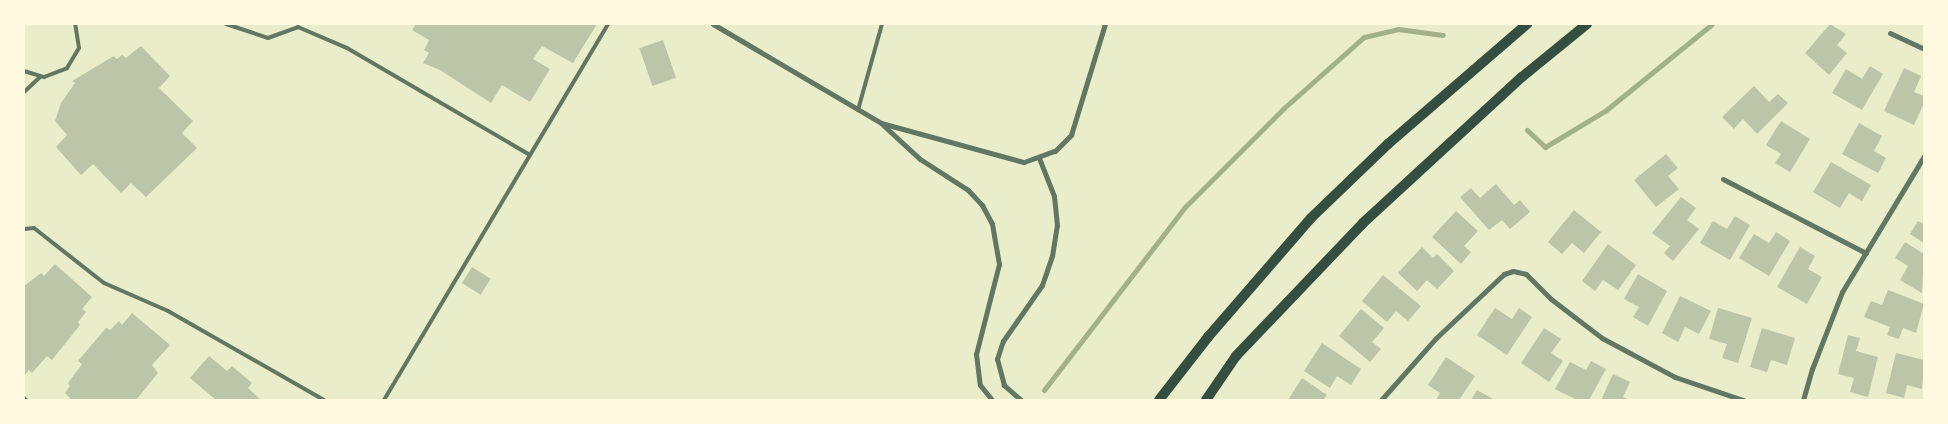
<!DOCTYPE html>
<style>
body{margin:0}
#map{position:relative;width:1948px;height:424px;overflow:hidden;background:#e9edc9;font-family:"Work Sans",sans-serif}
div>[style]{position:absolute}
.stream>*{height:5px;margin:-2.5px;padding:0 2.5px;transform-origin:2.5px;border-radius:2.5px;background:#a3b18a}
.building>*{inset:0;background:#bcc5a7;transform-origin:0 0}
.service>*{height:4px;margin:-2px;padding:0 2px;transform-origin:2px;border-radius:2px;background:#617663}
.minor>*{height:5px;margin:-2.5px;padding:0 2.5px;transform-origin:2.5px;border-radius:2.5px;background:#617663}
.secondary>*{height:10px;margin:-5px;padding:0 5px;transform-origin:5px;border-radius:5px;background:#344e41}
span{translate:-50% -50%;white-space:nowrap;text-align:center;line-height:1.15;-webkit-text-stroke:4px #fefae0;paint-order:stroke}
.frame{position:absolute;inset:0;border:25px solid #fefae0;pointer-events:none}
</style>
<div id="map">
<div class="stream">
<i style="left:1527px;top:130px;width:25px;rotate:43deg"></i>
<i style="left:1545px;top:147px;width:70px;rotate:-31deg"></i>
<i style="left:1605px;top:111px;width:138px;rotate:-39.1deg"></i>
<i style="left:1044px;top:390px;width:231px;rotate:-52.4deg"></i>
<i style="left:1185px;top:207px;width:140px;rotate:-45deg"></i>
<i style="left:1284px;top:108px;width:107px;rotate:-41.6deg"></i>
<i style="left:1364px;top:37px;width:35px;rotate:-13deg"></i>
<i style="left:1398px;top:29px;width:45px;rotate:7.6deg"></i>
</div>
<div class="building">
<i style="clip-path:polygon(416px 24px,597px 24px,573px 63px,542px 46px,533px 59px,550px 69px,530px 102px,502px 85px,491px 103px,440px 70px,423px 63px,429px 53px,424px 50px,429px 40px,412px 30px)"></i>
<i style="clip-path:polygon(1830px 24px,1846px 34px,1837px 45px,1847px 53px,1829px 75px,1805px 53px)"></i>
<i style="left:663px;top:40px;width:40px;height:25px;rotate:71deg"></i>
<i style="clip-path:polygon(141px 46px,170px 76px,159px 88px,193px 121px,182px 133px,197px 148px,146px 197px,131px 183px,121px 193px,93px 164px,81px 175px,56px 147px,67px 135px,55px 121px,61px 103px,75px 83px,72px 81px,114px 56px,117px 59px,122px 55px,126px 58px)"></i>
<i style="clip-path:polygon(1870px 66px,1883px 74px,1862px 110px,1832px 93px,1846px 69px,1862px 79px)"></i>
<i style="clip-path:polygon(1904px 68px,1921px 76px,1914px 92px,1924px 96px,1924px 103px,1914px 125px,1884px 111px)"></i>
<i style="clip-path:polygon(1754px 86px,1769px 102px,1778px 94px,1788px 103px,1757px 134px,1743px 119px,1734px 129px,1722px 117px)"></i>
<i style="clip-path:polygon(1781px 121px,1810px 139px,1790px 172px,1775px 163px,1781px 154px,1766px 145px)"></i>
<i style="clip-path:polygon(1859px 123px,1882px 136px,1874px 151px,1886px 158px,1878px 173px,1842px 154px)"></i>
<i style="clip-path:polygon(1666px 154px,1678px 168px,1668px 176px,1679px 189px,1656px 207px,1634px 180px)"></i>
<i style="clip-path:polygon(1831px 162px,1871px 185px,1862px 201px,1849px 193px,1840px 208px,1813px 192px)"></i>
<i style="clip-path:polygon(1496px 184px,1514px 205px,1520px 200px,1530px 212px,1510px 229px,1502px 220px,1489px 230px,1460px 197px,1471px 188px,1480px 198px)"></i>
<i style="clip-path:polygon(1681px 197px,1696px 208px,1687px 220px,1699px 229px,1673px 261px,1664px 253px,1670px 246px,1652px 233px)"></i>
<i style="clip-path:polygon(1574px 210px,1601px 232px,1584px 253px,1572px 243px,1562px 254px,1548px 242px)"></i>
<i style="clip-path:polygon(1456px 211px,1478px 231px,1464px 246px,1471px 252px,1461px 264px,1432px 237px)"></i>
<i style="clip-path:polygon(1735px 216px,1750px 225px,1730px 260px,1700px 243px,1713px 221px,1727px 229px)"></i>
<i style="clip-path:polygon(1918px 221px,1924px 224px,1924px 243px,1910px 234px)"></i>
<i style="clip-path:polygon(1776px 232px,1790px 241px,1769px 276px,1739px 258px,1754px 234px,1769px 243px)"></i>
<i style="clip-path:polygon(1905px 242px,1924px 254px,1922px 293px,1900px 280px,1908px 266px,1895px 258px)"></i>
<i style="clip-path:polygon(1608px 244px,1636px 265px,1618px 290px,1603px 280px,1595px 291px,1582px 281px)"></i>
<i style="clip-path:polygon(1422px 247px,1433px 258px,1437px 254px,1454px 271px,1437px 289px,1427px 280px,1417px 291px,1398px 273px)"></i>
<i style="clip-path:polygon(1800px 247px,1815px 256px,1808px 269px,1822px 277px,1807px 304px,1777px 287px)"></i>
<i style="clip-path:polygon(55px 264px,92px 297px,82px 309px,86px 312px,78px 322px,80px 325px,52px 360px,47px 356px,32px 373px,29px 370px,24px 376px,24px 286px,41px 273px,44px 276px)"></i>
<i style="left:472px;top:267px;width:22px;height:19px;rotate:32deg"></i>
<i style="clip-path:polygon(1638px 274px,1667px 291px,1648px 326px,1633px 317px,1639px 307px,1624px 299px)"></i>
<i style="clip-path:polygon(1383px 275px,1421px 306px,1408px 321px,1396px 311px,1387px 322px,1362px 301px)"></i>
<i style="clip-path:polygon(1888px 290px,1924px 304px,1916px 333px,1903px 328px,1899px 339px,1887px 335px,1890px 327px,1864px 317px,1871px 301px,1882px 305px)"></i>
<i style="clip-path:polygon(1680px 296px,1711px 311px,1699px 334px,1685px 327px,1678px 342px,1662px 333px)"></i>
<i style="clip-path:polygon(1495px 308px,1512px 319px,1519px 308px,1532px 317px,1507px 355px,1477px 335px)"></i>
<i style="clip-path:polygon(1718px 308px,1752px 318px,1738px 363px,1722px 358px,1727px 344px,1709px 339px)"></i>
<i style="clip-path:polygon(1361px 309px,1384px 328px,1372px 342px,1381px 349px,1370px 362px,1339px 336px)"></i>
<i style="clip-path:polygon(132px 313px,170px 345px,152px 365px,158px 373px,136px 400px,72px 400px,65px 393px,70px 386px,68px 383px,82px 364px,78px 361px,106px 328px,110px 330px,119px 321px,122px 325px)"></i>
<i style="clip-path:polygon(1544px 328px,1561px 339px,1551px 353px,1563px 361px,1549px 382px,1521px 363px)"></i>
<i style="clip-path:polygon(1762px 328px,1795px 338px,1787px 365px,1771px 360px,1767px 372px,1750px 367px)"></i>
<i style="clip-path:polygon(1848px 335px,1860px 338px,1856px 351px,1878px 357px,1868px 397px,1850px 392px,1854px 378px,1838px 374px)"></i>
<i style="clip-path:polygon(1322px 343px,1361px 369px,1351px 385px,1337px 376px,1330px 388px,1304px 371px)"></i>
<i style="clip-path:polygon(1896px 353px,1924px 360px,1922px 389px,1907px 385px,1904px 398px,1886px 393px)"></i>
<i style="clip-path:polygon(209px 356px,227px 371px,232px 366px,252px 383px,248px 388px,261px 400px,216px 400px,190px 378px)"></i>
<i style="clip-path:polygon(1446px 357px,1475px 376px,1459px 400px,1436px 400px,1440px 393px,1428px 385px)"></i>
<i style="clip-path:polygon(1591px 361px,1606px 369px,1589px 400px,1577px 400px,1555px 389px,1570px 362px,1586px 370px)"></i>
<i style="clip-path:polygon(1613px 374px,1630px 382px,1623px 397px,1630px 400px,1601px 400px)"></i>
<i style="clip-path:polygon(1302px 378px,1327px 395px,1323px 400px,1288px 400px)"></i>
<i style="clip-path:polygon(1477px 390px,1495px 400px,1471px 400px)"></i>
</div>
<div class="service">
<i style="left:226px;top:24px;width:44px;rotate:18.4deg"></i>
<i style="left:268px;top:38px;width:32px;rotate:-20deg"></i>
<i style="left:298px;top:27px;width:53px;rotate:23.2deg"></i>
<i style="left:347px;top:48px;width:212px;rotate:30.3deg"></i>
<i style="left:24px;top:71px;width:21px;rotate:17deg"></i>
<i style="left:44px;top:77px;width:25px;rotate:-21deg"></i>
<i style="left:67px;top:68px;width:23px;rotate:-59deg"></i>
<i style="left:79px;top:48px;width:24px;rotate:-99deg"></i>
<i style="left:24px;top:92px;width:22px;rotate:-43deg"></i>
<i style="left:858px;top:110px;width:89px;rotate:-74.4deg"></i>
<i style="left:24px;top:229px;width:10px;rotate:-6deg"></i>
<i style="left:34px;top:228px;width:89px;rotate:38.2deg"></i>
<i style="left:104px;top:283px;width:70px;rotate:23.6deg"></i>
<i style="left:168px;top:311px;width:180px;rotate:29.7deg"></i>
<i style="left:24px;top:398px;width:3px;rotate:45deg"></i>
<i style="left:384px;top:400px;width:438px;rotate:-59.2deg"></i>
</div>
<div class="minor">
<i style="left:713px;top:24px;width:195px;rotate:30.5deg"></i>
<i style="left:881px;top:123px;width:148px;rotate:15.3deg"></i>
<i style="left:1024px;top:162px;width:33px;rotate:-20deg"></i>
<i style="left:1055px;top:151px;width:23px;rotate:-45deg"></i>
<i style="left:1071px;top:135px;width:116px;rotate:-73deg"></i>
<i style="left:1890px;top:33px;width:38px;rotate:25deg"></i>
<i style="left:883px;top:125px;width:50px;rotate:42.6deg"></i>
<i style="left:920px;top:159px;width:57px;rotate:32.9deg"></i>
<i style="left:968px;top:190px;width:21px;rotate:47deg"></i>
<i style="left:982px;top:205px;width:21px;rotate:62deg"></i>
<i style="left:992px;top:224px;width:41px;rotate:80.1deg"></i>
<i style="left:999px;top:264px;width:93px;rotate:104.3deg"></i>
<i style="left:976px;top:354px;width:31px;rotate:83deg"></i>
<i style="left:980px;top:385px;width:19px;rotate:51deg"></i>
<i style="left:1723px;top:179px;width:161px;rotate:27.4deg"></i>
<i style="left:1021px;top:400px;width:23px;rotate:-139deg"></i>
<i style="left:1004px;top:385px;width:27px;rotate:-105deg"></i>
<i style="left:997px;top:359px;width:19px;rotate:-72deg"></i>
<i style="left:1003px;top:341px;width:68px;rotate:-55.1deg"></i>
<i style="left:1042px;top:285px;width:31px;rotate:-71deg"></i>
<i style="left:1052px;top:256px;width:31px;rotate:-81deg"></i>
<i style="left:1057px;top:225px;width:29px;rotate:-96deg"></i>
<i style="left:1054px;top:196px;width:41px;rotate:-111.5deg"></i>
<i style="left:1381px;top:400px;width:83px;rotate:-48.4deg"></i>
<i style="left:1436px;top:338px;width:93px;rotate:-43.3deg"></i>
<i style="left:1504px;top:274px;width:9px;rotate:-18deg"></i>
<i style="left:1513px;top:271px;width:13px;rotate:13deg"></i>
<i style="left:1526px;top:274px;width:35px;rotate:45deg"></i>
<i style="left:1551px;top:299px;width:64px;rotate:37.4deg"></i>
<i style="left:1602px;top:338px;width:83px;rotate:28.1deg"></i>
<i style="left:1675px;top:377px;width:72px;rotate:18.7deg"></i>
<i style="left:1803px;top:400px;width:32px;rotate:-74deg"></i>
<i style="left:1812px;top:369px;width:83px;rotate:-68.7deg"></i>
<i style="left:1842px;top:292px;width:159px;rotate:-58.9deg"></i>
</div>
<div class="secondary">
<i style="left:1159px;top:400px;width:80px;rotate:-52.1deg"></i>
<i style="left:1208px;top:337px;width:157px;rotate:-49.1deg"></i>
<i style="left:1311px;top:218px;width:107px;rotate:-43.9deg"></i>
<i style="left:1388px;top:144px;width:184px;rotate:-40.8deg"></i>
<i style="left:1206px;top:400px;width:53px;rotate:-55.7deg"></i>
<i style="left:1236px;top:356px;width:184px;rotate:-46.3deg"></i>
<i style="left:1363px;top:223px;width:216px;rotate:-42.6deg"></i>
<i style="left:1522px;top:77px;width:84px;rotate:-39.2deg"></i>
</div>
<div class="frame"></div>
</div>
